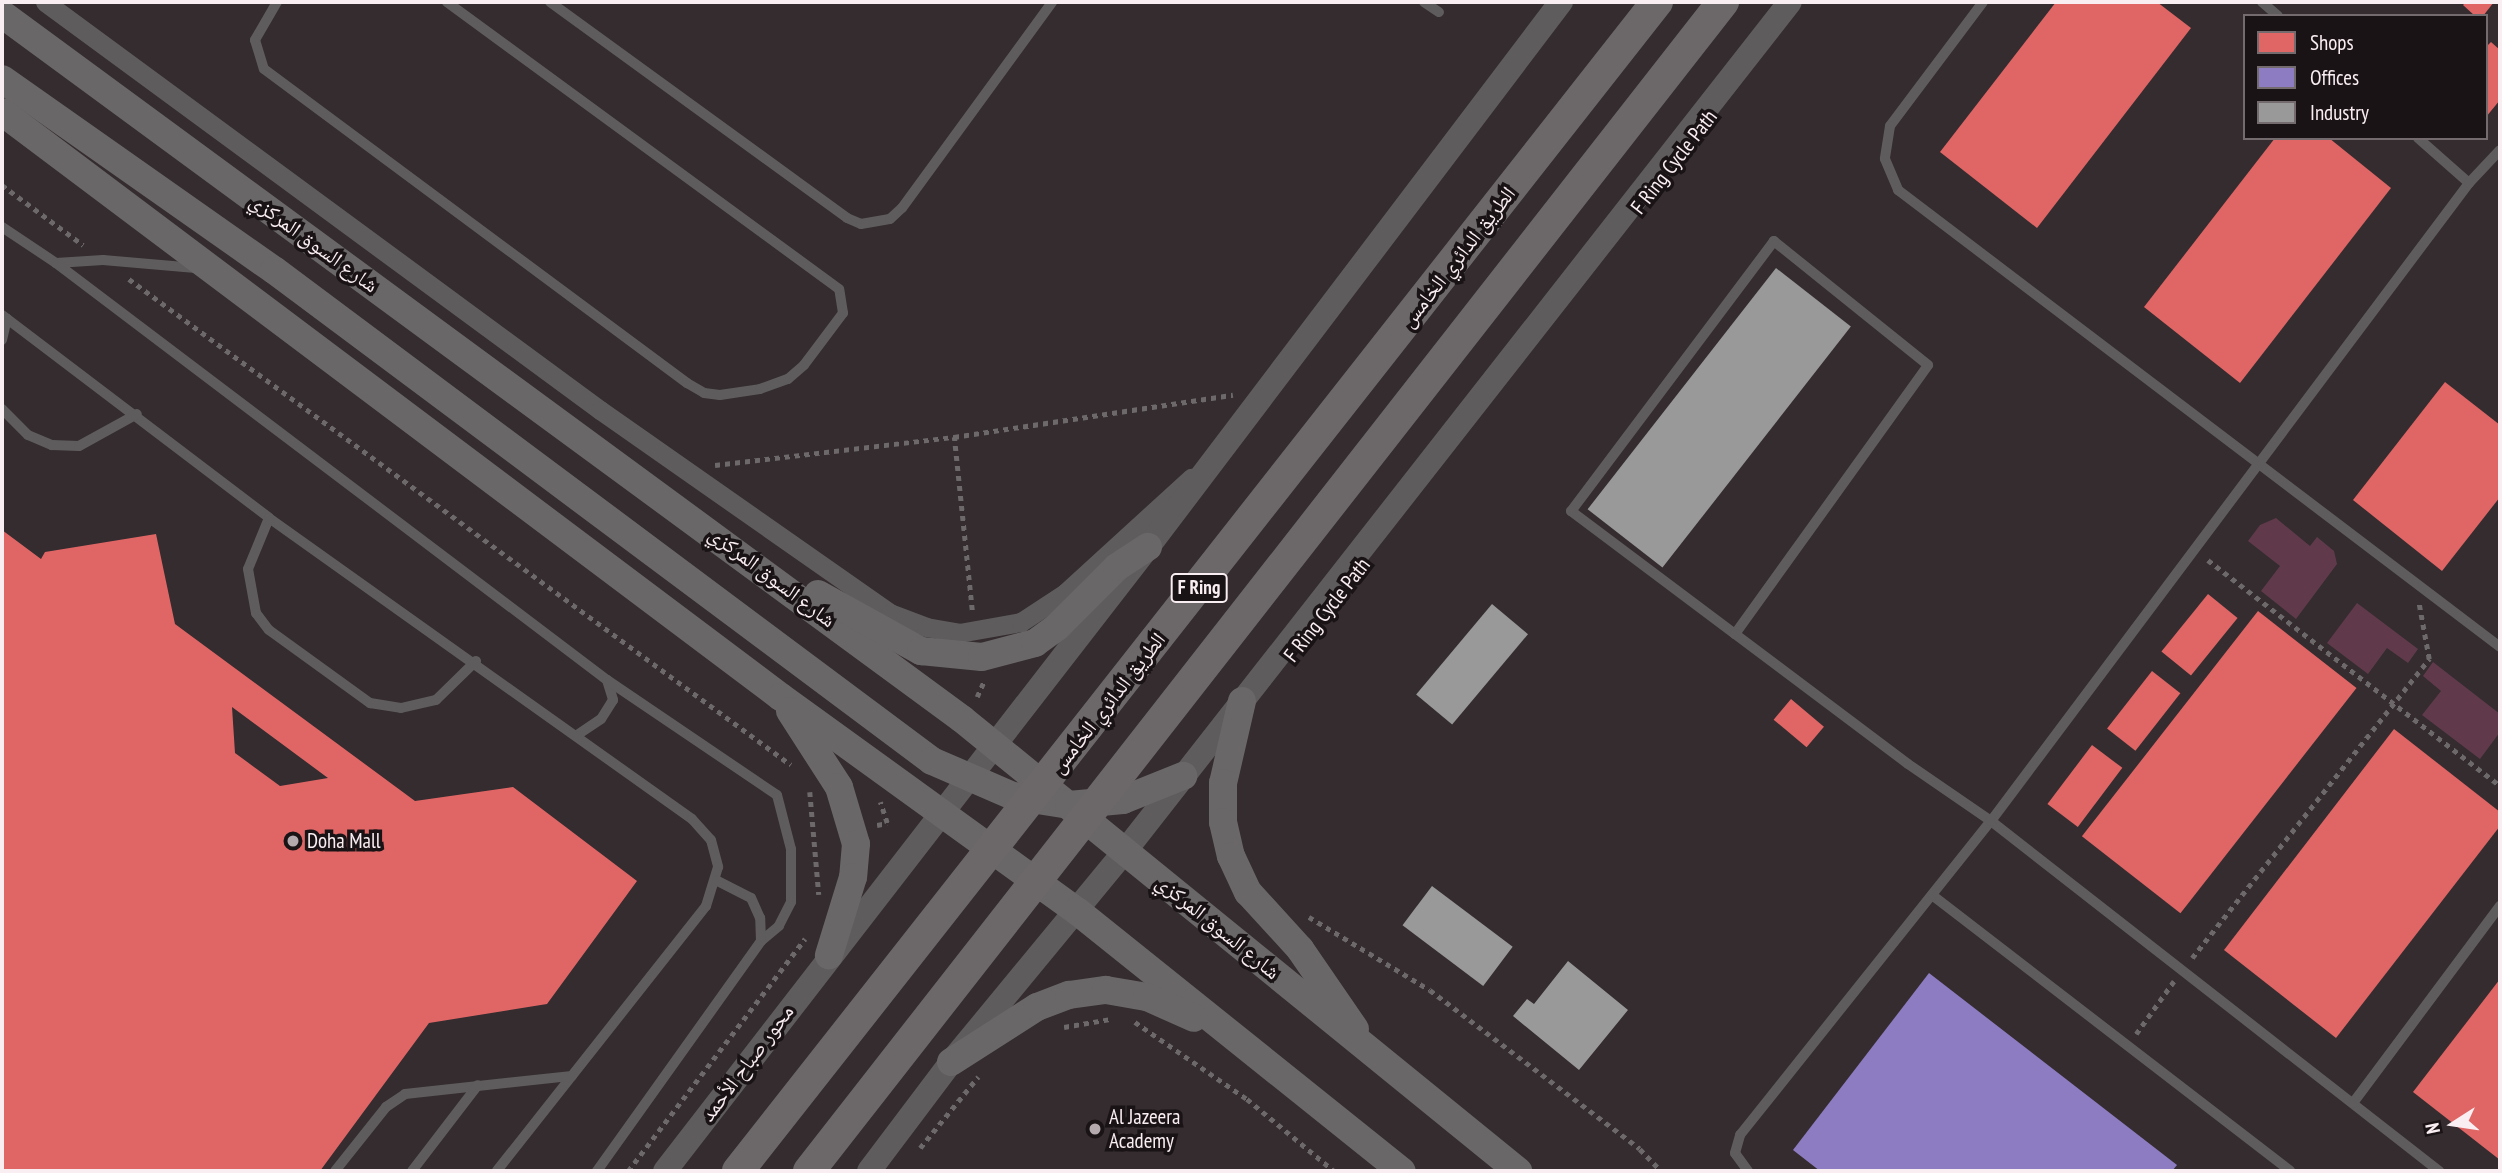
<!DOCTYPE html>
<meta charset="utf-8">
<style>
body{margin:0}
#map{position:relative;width:2502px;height:1173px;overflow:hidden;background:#342c2f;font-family:"PT Sans Narrow","Noto Naskh Arabic",sans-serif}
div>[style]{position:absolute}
.green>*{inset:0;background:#603a4b}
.shops>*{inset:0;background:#e06666;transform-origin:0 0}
.offices>*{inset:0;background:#8e7cc3}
.industry>*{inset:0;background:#999;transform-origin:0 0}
.path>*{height:4.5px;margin-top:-2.25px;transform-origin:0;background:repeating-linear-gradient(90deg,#6d686a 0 5px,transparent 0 10px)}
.service>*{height:10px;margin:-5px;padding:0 5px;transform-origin:5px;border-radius:5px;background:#5f5c5d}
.minor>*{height:19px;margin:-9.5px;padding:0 9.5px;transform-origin:9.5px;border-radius:9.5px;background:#5f5c5d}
.tertiary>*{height:24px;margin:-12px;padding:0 12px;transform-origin:12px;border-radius:12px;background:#5f5c5d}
.secondary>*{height:28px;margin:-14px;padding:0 14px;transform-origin:14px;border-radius:14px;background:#6a6768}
.trunk-bridge>*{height:32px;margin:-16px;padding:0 16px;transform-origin:16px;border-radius:16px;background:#6c6869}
.dots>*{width:19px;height:19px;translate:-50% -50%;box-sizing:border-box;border:4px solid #1a1316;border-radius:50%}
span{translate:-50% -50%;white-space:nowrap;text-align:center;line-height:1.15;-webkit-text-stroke:7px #1a1316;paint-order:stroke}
.shield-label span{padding:2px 5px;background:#1a1316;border:2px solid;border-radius:5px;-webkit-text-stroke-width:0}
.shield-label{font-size:19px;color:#f9eef2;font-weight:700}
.street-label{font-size:21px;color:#f9eef2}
.poi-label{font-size:21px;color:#f9eef2}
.left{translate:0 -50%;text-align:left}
.frame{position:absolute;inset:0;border:4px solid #f9eef2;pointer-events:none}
.legend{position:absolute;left:2243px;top:14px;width:245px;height:126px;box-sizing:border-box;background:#1a1316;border:2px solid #736b6e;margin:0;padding:9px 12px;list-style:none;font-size:21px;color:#f9eef2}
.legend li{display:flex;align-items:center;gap:14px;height:35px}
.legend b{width:35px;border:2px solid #736b6e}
.north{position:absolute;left:2418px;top:1089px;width:70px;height:70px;-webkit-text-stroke:5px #1a1316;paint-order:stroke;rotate:258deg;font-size:19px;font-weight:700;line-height:28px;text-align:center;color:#f9eef2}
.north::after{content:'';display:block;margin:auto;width:24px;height:32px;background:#f9eef2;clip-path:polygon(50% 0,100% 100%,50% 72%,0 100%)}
</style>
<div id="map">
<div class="green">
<i style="clip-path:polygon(2276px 518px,2310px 546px,2317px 537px,2334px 551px,2337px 564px,2296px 619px,2261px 591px,2280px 566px,2248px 541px,2260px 525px)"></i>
<i style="clip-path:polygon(2357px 603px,2418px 649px,2408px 663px,2387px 648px,2368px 674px,2327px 643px)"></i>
<i style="clip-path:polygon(2433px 662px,2500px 714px,2500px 732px,2480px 759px,2422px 715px,2441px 691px,2423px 676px)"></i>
</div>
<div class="shops">
<i style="clip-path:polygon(2056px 2px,2157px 2px,2191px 28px,2037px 228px,1940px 152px)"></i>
<i style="clip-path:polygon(2466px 2px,2494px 2px,2483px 16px,2475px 16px,2463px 5px)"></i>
<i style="clip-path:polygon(2491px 42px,2500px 50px,2500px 100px,2486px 117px,2486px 47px)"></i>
<i style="clip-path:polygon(2275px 138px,2329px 138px,2391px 188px,2240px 383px,2144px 307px)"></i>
<i style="clip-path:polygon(2445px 382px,2500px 425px,2500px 497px,2442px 571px,2353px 500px)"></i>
<i style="clip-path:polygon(evenodd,2px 530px,41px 559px,45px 552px,156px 534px,175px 624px,415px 801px,513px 787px,637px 881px,547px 1004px,429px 1023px,320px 1171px,2px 1171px,2px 530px,232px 707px,328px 778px,280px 786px,235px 753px,232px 707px)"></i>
<i style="left:2208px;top:594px;width:38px;height:74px;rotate:39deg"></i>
<i style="left:2258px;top:611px;width:125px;height:286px;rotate:38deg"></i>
<i style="left:2152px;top:671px;width:36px;height:73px;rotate:38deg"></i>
<i style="left:1791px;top:699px;width:43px;height:27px;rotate:40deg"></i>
<i style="clip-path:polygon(2394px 729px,2500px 812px,2500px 826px,2336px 1038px,2224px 950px)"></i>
<i style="left:2092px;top:745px;width:38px;height:74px;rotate:37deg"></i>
<i style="clip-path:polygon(2500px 979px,2500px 1160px,2413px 1092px)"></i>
</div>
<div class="offices">
<i style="clip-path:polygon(1929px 973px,2177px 1165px,2172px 1171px,1820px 1171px,1793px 1150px)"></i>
</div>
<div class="industry">
<i style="left:1776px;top:268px;width:95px;height:306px;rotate:38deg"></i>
<i style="left:1492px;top:604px;width:47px;height:118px;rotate:40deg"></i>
<i style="left:1432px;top:886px;width:101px;height:49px;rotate:37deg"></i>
<i style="clip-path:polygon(1568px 961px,1628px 1010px,1579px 1070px,1513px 1016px,1527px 999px,1534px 1004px)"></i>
</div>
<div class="path">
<i style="left:2px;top:185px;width:101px;rotate:36.5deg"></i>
<i style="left:129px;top:279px;width:821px;rotate:36.28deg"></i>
<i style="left:715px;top:465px;width:241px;rotate:-6.7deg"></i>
<i style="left:2208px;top:560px;width:369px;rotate:37.7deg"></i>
<i style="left:972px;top:610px;width:174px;rotate:-95.9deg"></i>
<i style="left:954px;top:437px;width:282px;rotate:-8.6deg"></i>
<i style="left:977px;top:697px;width:17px;rotate:-66deg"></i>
<i style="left:810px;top:792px;width:103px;rotate:85deg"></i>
<i style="left:877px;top:825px;width:10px;rotate:-11deg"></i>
<i style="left:887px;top:823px;width:22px;rotate:-108deg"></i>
<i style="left:1309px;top:917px;width:141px;rotate:31.1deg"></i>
<i style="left:1430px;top:990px;width:263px;rotate:37.1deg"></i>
<i style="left:1640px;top:1149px;width:30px;rotate:46deg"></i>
<i style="left:2192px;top:958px;width:382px;rotate:-51.6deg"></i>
<i style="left:2429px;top:659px;width:56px;rotate:-100.3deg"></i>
<i style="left:1135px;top:1022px;width:136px;rotate:34.5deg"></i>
<i style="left:1247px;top:1099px;width:113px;rotate:39.6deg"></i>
<i style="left:1064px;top:1027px;width:48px;rotate:-9.7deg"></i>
<i style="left:2136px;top:1034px;width:65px;rotate:-54.4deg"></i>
<i style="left:920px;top:1148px;width:92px;rotate:-50.8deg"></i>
<i style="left:628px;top:1171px;width:292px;rotate:-52.7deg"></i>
</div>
<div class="service">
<i style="left:277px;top:2px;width:44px;rotate:120.1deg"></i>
<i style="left:255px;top:40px;width:30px;rotate:73deg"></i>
<i style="left:264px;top:69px;width:527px;rotate:36.59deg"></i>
<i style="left:687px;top:383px;width:20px;rotate:30deg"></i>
<i style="left:704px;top:393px;width:16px;rotate:7deg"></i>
<i style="left:720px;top:395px;width:40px;rotate:-8.5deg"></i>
<i style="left:760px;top:389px;width:30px;rotate:-20deg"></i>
<i style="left:788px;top:379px;width:21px;rotate:-41deg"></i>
<i style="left:804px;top:365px;width:65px;rotate:-53.1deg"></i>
<i style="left:843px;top:313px;width:24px;rotate:-99deg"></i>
<i style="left:839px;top:289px;width:486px;rotate:-143.8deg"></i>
<i style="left:550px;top:2px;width:367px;rotate:36deg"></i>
<i style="left:847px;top:218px;width:15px;rotate:23deg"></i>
<i style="left:861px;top:224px;width:29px;rotate:-10deg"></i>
<i style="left:890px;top:219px;width:16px;rotate:-43deg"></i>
<i style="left:902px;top:208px;width:255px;rotate:-53.9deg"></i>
<i style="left:1424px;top:2px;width:18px;rotate:34deg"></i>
<i style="left:1983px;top:2px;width:155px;rotate:126.9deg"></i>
<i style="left:1890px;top:126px;width:33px;rotate:99deg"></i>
<i style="left:1885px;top:159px;width:34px;rotate:67deg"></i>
<i style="left:1898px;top:190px;width:756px;rotate:37.2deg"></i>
<i style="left:2262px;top:2px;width:21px;rotate:41deg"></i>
<i style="left:2418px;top:138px;width:68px;rotate:41.4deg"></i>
<i style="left:2px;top:227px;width:65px;rotate:33.7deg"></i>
<i style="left:56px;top:263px;width:47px;rotate:-3.7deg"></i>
<i style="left:103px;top:260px;width:93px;rotate:4.9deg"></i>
<i style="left:56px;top:263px;width:691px;rotate:37.12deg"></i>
<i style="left:607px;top:680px;width:21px;rotate:73deg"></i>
<i style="left:613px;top:700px;width:22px;rotate:122deg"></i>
<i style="left:601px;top:719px;width:29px;rotate:146deg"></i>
<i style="left:2px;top:315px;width:335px;rotate:37.2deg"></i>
<i style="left:269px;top:518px;width:519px;rotate:35.44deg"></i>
<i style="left:692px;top:819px;width:28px;rotate:48deg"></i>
<i style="left:711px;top:840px;width:28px;rotate:75deg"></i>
<i style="left:718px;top:867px;width:41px;rotate:107.1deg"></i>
<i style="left:706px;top:906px;width:337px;rotate:128.3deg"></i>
<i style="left:2px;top:340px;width:22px;rotate:-77deg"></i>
<i style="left:2px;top:409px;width:37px;rotate:45deg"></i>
<i style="left:28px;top:435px;width:26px;rotate:23deg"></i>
<i style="left:52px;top:445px;width:27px;rotate:2deg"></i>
<i style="left:79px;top:446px;width:66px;rotate:-28.9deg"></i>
<i style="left:269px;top:518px;width:55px;rotate:112.4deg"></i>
<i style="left:248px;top:569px;width:45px;rotate:79.7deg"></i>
<i style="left:256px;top:613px;width:21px;rotate:53deg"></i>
<i style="left:269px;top:630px;width:125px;rotate:35.9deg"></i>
<i style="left:370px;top:703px;width:31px;rotate:9deg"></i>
<i style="left:401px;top:708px;width:36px;rotate:-13deg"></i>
<i style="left:436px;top:700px;width:56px;rotate:-44.3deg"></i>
<i style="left:1735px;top:634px;width:331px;rotate:-54.3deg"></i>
<i style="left:1928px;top:365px;width:198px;rotate:-141.2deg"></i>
<i style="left:1774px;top:241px;width:338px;rotate:126.9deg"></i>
<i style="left:1571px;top:511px;width:205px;rotate:36.9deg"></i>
<i style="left:1735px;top:634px;width:216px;rotate:36.9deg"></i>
<i style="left:1908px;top:764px;width:101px;rotate:34.5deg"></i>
<i style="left:1991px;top:821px;width:569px;rotate:38deg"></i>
<i style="left:607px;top:680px;width:205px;rotate:34.1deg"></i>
<i style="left:777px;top:795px;width:56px;rotate:75.5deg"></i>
<i style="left:791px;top:849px;width:53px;rotate:90deg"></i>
<i style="left:791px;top:902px;width:27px;rotate:117deg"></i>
<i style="left:779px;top:926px;width:23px;rotate:140deg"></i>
<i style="left:1932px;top:895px;width:452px;rotate:37.6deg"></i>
<i style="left:2353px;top:1103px;width:246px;rotate:-53.3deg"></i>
<i style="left:335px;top:1171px;width:82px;rotate:-51.4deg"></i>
<i style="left:386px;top:1107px;width:23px;rotate:-34deg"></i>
<i style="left:405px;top:1094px;width:168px;rotate:-6.2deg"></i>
<i style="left:412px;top:1171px;width:108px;rotate:-52.5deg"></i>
<i style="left:597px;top:1171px;width:282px;rotate:-54.5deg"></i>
<i style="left:761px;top:941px;width:23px;rotate:-92deg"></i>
<i style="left:760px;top:918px;width:22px;rotate:-114deg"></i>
<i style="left:751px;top:898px;width:38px;rotate:-153deg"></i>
<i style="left:1748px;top:1171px;width:22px;rotate:-126deg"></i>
<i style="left:1735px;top:1153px;width:19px;rotate:-74deg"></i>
<i style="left:1740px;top:1135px;width:402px;rotate:-51.4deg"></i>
<i style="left:1991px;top:821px;width:797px;rotate:-53.16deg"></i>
<i style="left:2469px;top:183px;width:45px;rotate:-46.8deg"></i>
</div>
<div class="minor">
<i style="left:45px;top:2px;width:689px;rotate:36.32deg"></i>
<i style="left:600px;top:410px;width:354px;rotate:35deg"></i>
<i style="left:890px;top:613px;width:39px;rotate:21deg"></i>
<i style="left:926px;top:627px;width:34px;rotate:10deg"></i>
<i style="left:959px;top:633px;width:63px;rotate:-10.1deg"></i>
<i style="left:1021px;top:622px;width:53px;rotate:-33.4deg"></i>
<i style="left:1065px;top:593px;width:171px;rotate:-42.4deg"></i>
</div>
<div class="tertiary">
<i style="left:665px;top:1171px;width:789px;rotate:-52.26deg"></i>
<i style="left:1148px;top:547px;width:684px;rotate:-52.85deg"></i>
<i style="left:869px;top:1171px;width:136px;rotate:-53deg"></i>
<i style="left:951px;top:1062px;width:273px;rotate:-50.5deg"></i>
<i style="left:1125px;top:851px;width:1078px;rotate:-51.93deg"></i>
</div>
<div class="secondary">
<i style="left:2px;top:14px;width:1191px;rotate:36.29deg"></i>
<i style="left:962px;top:719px;width:717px;rotate:39.11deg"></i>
<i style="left:2px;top:79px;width:332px;rotate:35.1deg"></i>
<i style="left:274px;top:270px;width:821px;rotate:36.73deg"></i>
<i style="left:932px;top:761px;width:88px;rotate:23.4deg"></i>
<i style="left:1013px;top:796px;width:57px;rotate:9.1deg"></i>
<i style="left:1069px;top:805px;width:54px;rotate:-5.3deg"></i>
<i style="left:1123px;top:800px;width:65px;rotate:-21.8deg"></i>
<i style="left:2px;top:112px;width:974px;rotate:36.91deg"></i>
<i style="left:781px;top:697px;width:365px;rotate:35.9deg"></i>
<i style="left:1077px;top:911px;width:416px;rotate:38.7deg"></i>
<i style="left:818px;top:594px;width:118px;rotate:29deg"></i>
<i style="left:921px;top:651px;width:61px;rotate:5.6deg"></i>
<i style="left:982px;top:657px;width:55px;rotate:-14.8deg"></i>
<i style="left:1035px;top:643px;width:27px;rotate:-36deg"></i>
<i style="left:1057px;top:627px;width:85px;rotate:-45deg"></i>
<i style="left:1117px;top:567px;width:37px;rotate:-33deg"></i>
<i style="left:1242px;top:701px;width:84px;rotate:103deg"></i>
<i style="left:1223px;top:783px;width:39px;rotate:90deg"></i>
<i style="left:1223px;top:822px;width:35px;rotate:77deg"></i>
<i style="left:1231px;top:856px;width:40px;rotate:65deg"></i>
<i style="left:1248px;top:892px;width:77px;rotate:47.6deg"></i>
<i style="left:1300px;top:949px;width:97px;rotate:55.5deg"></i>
<i style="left:790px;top:711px;width:90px;rotate:57.2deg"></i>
<i style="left:839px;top:787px;width:59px;rotate:73.4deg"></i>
<i style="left:856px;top:844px;width:33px;rotate:95deg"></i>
<i style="left:853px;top:877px;width:82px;rotate:107.1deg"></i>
<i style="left:951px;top:1062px;width:102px;rotate:-32.6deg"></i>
<i style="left:1037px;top:1007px;width:34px;rotate:-21deg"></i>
<i style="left:1069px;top:995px;width:37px;rotate:-8deg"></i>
<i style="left:1106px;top:990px;width:42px;rotate:9.7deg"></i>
<i style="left:1147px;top:997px;width:51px;rotate:24.1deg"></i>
</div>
<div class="trunk-bridge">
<i style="left:738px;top:1171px;width:1487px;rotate:-51.83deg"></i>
<i style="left:809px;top:1171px;width:1484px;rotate:-51.98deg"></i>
</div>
<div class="dots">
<i style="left:293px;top:841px;background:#b4aaae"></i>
<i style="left:1095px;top:1129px;background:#b4aaae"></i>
</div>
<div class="shield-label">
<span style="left:1199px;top:588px">F Ring</span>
</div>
<div class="street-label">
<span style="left:1674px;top:162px;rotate:-52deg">F Ring Cycle Path</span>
<span style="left:314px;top:243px;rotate:36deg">شارع السوق المركزي</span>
<span style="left:1458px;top:257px;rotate:-52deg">الطريق الدائري الخامس</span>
<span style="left:772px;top:577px;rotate:37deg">شارع السوق المركزي</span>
<span style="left:1327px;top:610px;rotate:-52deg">F Ring Cycle Path</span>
<span style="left:1108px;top:703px;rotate:-52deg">الطريق الدائري الخامس</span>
<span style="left:1218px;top:927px;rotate:39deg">شارع السوق المركزي</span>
<span style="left:747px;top:1063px;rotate:-53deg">محور صباح الأحمد</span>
</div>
<div class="poi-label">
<span class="left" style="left:307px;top:841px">Doha Mall</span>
<span class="left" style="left:1109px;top:1129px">Al Jazeera<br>Academy</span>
</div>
<div class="frame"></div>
<ul class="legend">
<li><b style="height:19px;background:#e06666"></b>Shops</li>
<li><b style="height:19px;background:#8e7cc3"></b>Offices</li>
<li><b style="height:19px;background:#999"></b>Industry</li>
</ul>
<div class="north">N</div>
</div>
